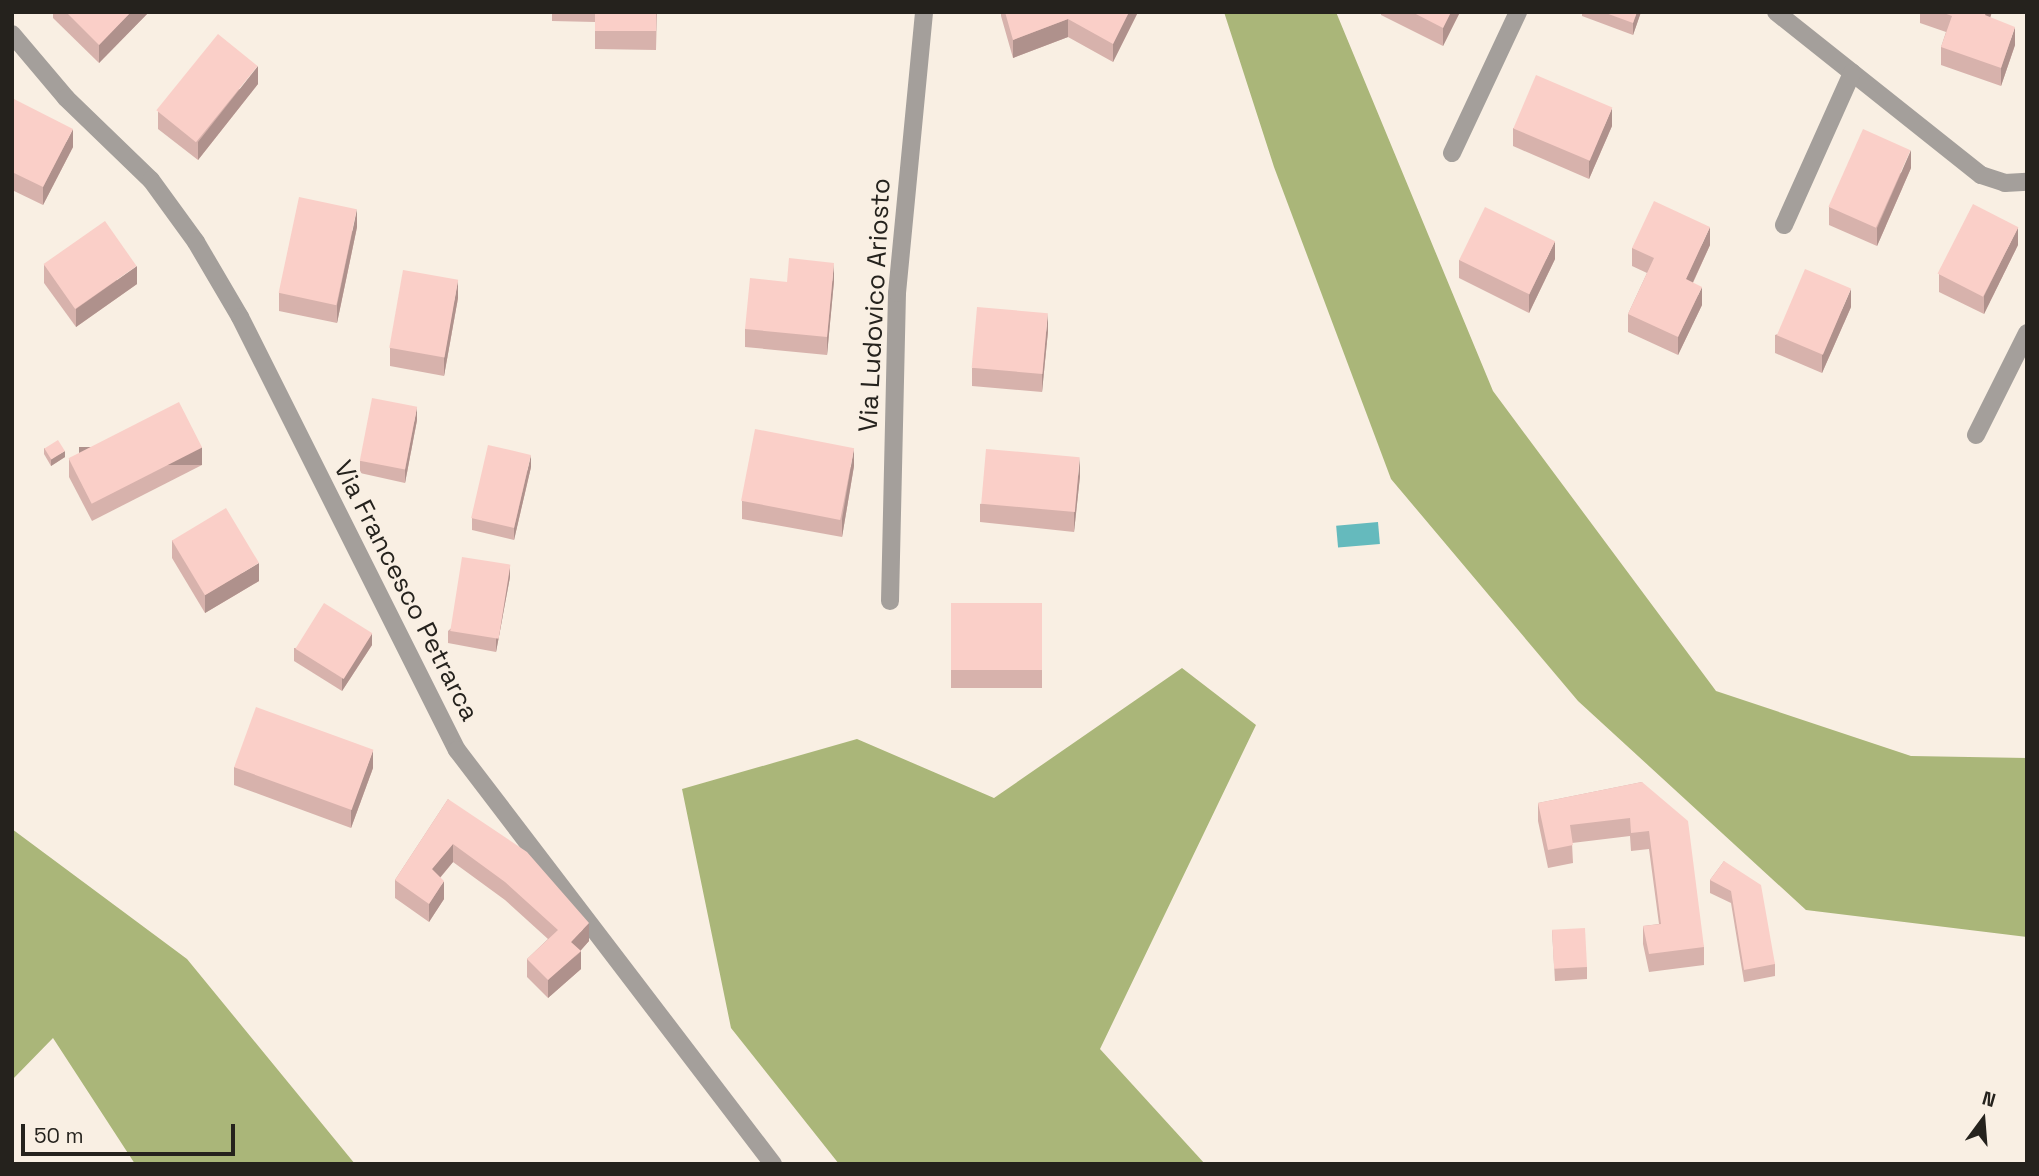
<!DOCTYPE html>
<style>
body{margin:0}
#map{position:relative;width:2039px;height:1176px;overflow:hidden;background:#f9efe3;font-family:"Space Grotesk",sans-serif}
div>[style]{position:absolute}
.forest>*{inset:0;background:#aab679}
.water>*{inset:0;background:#65babd;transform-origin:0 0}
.minor>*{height:18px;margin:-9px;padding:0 9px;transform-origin:9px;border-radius:9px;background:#a49f9b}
.wall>*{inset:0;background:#d7b2ac;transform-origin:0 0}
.shaded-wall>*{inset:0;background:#af918c;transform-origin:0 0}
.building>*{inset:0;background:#facfc8;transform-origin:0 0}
span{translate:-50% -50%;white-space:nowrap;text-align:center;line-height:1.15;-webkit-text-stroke:7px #f9efe3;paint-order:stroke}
.street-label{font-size:26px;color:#25221d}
.frame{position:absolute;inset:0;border:14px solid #25221d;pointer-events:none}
.north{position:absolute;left:1948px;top:1085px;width:70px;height:70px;-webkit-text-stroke:5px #f9efe3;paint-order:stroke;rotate:16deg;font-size:19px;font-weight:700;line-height:28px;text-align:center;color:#25221d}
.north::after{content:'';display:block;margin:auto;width:24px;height:32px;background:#25221d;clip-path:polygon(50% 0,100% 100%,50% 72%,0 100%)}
.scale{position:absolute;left:21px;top:1124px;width:214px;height:32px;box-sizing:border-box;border:4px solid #25221d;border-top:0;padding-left:9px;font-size:21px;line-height:24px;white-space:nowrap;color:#25221d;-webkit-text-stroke:5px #f9efe3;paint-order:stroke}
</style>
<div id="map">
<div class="forest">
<i style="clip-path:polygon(1224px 12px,1336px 12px,1493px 391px,1716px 691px,1911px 756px,2027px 758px,2027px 937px,1806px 910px,1578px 701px,1391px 479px,1274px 167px)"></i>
<i style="clip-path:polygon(1182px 668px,1256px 725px,1100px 1049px,1205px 1164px,839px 1164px,731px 1028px,682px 789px,857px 739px,994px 798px)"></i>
<i style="clip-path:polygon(12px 829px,187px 959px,355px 1164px,135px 1164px,53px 1038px,12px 1080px)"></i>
</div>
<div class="water">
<i style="left:1378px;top:522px;width:22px;height:42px;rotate:85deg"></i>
</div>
<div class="minor">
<i style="left:1776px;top:12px;width:262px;rotate:38.5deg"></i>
<i style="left:1981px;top:175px;width:25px;rotate:18deg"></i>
<i style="left:2005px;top:183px;width:22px;rotate:-3deg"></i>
<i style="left:12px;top:34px;width:84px;rotate:49.8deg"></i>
<i style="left:66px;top:98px;width:118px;rotate:44deg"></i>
<i style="left:151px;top:180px;width:77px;rotate:54deg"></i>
<i style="left:196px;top:242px;width:87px;rotate:59.6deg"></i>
<i style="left:240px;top:317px;width:484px;rotate:63.4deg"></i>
<i style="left:457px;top:750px;width:521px;rotate:52.65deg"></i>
<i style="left:1452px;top:153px;width:156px;rotate:-64.9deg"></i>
<i style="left:1784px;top:225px;width:167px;rotate:-65.9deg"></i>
<i style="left:1976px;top:435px;width:114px;rotate:-63.4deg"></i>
<i style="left:890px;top:601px;width:308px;rotate:-88.7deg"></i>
<i style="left:897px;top:293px;width:282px;rotate:-84.5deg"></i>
</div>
<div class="wall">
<i style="clip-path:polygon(53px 12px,149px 12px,99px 63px,53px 18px)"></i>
<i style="clip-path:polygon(552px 12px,657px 12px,656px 50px,595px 49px,595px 22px,552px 21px)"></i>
<i style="clip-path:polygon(1001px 12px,1138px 12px,1113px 62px,1068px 37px,1013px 58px,1001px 16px)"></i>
<i style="clip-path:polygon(1381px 12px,1460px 12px,1443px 46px,1381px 15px)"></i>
<i style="clip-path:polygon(1582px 12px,1641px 12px,1633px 35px,1582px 16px)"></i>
<i style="clip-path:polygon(1920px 12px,1992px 12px,1990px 17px,2015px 45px,2001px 86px,1941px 65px,1941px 47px,1946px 32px,1920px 23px)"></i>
<i style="clip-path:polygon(258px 84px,198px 160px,158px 129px,158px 111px)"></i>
<i style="clip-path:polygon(12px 98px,73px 147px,43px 205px,12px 190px)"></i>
<i style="clip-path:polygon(1612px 126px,1589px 179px,1513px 146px,1513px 128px)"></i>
<i style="clip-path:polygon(1911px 168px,1877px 246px,1829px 225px,1829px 207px)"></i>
<i style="clip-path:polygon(357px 227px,337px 323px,279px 311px,279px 293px)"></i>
<i style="clip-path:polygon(1710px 245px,1693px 283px,1702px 305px,1678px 355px,1628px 332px,1628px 314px,1647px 273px,1632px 266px,1632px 248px)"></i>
<i style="clip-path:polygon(2018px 245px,1984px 314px,1939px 292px,1939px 274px)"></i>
<i style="clip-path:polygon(1555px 259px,1529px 313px,1459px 278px,1459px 260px)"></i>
<i style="clip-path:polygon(44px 265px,137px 284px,76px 327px,44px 283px)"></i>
<i style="clip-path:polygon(834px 281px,827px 355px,745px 347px,745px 329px,787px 282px)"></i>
<i style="clip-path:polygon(458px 298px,444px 376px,390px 366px,390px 348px)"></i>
<i style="clip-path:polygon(1851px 307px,1822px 373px,1775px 353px,1775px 335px)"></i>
<i style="clip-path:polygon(1048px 331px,1042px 392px,972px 386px,972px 368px)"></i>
<i style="clip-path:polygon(417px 420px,405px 483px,360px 473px,360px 461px)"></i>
<i style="clip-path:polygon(44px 448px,65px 457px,51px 466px,44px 454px)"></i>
<i style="clip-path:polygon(69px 459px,202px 465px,92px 521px,69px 477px)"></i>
<i style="clip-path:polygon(854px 466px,842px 537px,742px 519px,742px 501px)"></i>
<i style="clip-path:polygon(531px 467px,514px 540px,472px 530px,472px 518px)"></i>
<i style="clip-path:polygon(1080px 476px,1074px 532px,980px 522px,980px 504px)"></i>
<i style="clip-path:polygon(172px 540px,259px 581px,205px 613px,172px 558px)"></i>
<i style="clip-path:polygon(510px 577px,496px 652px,448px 643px,448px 631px)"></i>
<i style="left:951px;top:603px;width:91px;height:85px"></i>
<i style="clip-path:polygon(372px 645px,342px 691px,294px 661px,294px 648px)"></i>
<i style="clip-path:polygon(234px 767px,373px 768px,351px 828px,234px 785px)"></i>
<i style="clip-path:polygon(1642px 782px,1704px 947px,1704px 965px,1649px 972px,1643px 944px,1643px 926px,1659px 924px,1649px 849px,1631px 851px,1630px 836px,1572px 843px,1573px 863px,1548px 868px,1538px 821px,1538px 803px)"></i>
<i style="clip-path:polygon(448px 799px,589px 941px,581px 950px,581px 969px,548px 998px,527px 977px,527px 959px,548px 939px,505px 900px,453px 862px,440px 878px,444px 899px,429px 922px,395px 898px,395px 880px)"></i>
<i style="clip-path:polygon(1724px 861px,1775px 964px,1775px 976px,1744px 982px,1731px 903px,1710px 893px,1710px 880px)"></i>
<i style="clip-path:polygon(1552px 930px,1587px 967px,1587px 979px,1555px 981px)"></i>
</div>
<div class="shaded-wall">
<i style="clip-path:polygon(131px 12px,149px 12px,99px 63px,99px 45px)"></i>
<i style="clip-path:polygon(1129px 12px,1138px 12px,1113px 62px,1113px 44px)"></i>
<i style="clip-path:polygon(1451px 12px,1460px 12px,1443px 46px,1443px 28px)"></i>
<i style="clip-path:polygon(1637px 12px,1641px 12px,1633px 35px,1633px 23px)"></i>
<i style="clip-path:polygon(1986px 12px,1992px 12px,1985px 33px,1985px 15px)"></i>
<i style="clip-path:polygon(1068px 19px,1068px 37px,1013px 58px,1013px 40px)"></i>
<i style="clip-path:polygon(2015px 27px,2015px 45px,2001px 86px,2001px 68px)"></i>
<i style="clip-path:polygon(258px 66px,258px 84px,198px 160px,198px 142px)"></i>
<i style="clip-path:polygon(1612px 108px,1612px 126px,1589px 179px,1589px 161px)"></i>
<i style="clip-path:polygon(73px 129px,73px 147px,43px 205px,43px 187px)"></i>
<i style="clip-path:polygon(1911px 150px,1911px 168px,1877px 246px,1877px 228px)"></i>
<i style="clip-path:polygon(357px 209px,357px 227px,337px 323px,337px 305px)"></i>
<i style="clip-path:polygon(1710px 227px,1710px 245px,1686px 297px,1686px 279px)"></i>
<i style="clip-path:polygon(2018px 227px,2018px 245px,1984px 314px,1984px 296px)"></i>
<i style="clip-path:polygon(1555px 241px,1555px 259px,1529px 313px,1529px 295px)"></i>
<i style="clip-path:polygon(834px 263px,834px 281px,827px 355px,827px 337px)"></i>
<i style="clip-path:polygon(137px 266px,137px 284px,76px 327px,76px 309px)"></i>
<i style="clip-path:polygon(458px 280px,458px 298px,444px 376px,444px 358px)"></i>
<i style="clip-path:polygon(1702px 287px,1702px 305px,1678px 355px,1678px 337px)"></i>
<i style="clip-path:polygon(1851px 289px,1851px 307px,1822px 373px,1822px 355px)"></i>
<i style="clip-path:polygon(1048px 313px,1048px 331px,1042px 392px,1042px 374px)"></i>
<i style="left:14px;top:351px;width:18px;height:2px;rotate:90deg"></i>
<i style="clip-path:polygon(417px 407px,417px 420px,405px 483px,405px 470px)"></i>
<i style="left:202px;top:447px;width:18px;height:123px;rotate:90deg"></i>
<i style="clip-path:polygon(854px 448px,854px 466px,842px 537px,842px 519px)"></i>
<i style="clip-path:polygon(65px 451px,65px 457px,51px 466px,51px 459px)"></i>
<i style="clip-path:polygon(531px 455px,531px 467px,514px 540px,514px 528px)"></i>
<i style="clip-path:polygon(1080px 458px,1080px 476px,1074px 532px,1074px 514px)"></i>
<i style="clip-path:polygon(259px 563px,259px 581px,205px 613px,205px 595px)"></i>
<i style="clip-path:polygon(510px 565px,510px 577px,496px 652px,496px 640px)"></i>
<i style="clip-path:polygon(372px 633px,372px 645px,342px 691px,342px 679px)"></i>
<i style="clip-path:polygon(373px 750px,373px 768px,351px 828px,351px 810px)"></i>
<i style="clip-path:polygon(453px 844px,453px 862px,432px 887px,432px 869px)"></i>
<i style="clip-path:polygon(444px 881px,444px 899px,429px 922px,429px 904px)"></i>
<i style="clip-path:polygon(589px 923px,589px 941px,574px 958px,581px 951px,581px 969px,548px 998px,548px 980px,571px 942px)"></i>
</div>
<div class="building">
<i style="clip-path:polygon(66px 12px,131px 12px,99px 45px)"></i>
<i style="left:595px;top:12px;width:61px;height:19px"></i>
<i style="clip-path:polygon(1005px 12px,1129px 12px,1113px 44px,1068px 19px,1013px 40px)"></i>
<i style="clip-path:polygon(1412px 12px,1451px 12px,1443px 28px)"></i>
<i style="clip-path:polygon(1603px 12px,1637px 12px,1633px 23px)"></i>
<i style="clip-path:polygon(1941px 12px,1986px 12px,1985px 15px,2015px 27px,2001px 68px,1941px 47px,1952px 16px)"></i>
<i style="left:218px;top:34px;width:51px;height:98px;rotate:39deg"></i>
<i style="left:1536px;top:75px;width:83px;height:58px;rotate:23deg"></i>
<i style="clip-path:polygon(12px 98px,73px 129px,43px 187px,12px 172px)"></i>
<i style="left:1863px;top:129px;width:52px;height:85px;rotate:24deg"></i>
<i style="left:299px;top:197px;width:59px;height:98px;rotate:12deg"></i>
<i style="clip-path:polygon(1654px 201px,1710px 227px,1686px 279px,1702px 287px,1678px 337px,1628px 314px,1654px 258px,1632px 248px)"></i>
<i style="left:1973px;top:204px;width:51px;height:78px;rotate:27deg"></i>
<i style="left:1485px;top:207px;width:78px;height:59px;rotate:26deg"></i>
<i style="left:105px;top:221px;width:55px;height:75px;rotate:55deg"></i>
<i style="clip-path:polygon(789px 258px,834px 263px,827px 337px,745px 329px,750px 278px,787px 282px)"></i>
<i style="left:1805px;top:269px;width:50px;height:72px;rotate:23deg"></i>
<i style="left:403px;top:270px;width:56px;height:79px;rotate:10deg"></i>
<i style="left:977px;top:307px;width:71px;height:61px;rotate:5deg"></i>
<i style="left:372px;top:398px;width:46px;height:64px;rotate:11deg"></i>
<i style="left:179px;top:402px;width:51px;height:124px;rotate:63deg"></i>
<i style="left:755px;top:429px;width:101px;height:73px;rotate:11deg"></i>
<i style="left:58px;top:440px;width:13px;height:16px;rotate:58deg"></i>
<i style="left:488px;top:445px;width:44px;height:75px;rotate:13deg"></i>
<i style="left:986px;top:449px;width:94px;height:55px;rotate:5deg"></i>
<i style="left:226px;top:508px;width:64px;height:63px;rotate:59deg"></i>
<i style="left:462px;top:557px;width:49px;height:75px;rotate:9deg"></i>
<i style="left:324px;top:603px;width:57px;height:54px;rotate:32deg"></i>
<i style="left:951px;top:603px;width:91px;height:67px"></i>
<i style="left:256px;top:707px;width:125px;height:64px;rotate:20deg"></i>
<i style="clip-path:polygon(1642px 782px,1688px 821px,1704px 947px,1649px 954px,1643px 926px,1661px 924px,1649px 831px,1631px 833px,1630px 818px,1570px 825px,1573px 845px,1548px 850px,1538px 803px)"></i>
<i style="clip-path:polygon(448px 799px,527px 852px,589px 923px,571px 942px,581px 951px,548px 980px,527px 959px,558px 930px,505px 882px,453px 844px,432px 869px,444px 881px,429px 904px,395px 880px)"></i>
<i style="clip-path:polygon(1724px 861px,1761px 885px,1775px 964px,1744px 970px,1731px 891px,1710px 880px)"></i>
<i style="left:1585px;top:928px;width:39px;height:33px;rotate:87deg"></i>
</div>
<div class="street-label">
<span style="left:875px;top:305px;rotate:-87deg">Via Ludovico Ariosto</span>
<span style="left:406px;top:591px;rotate:63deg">Via Francesco Petrarca</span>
</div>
<div class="frame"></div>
<div class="north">N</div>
<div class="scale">50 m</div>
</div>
